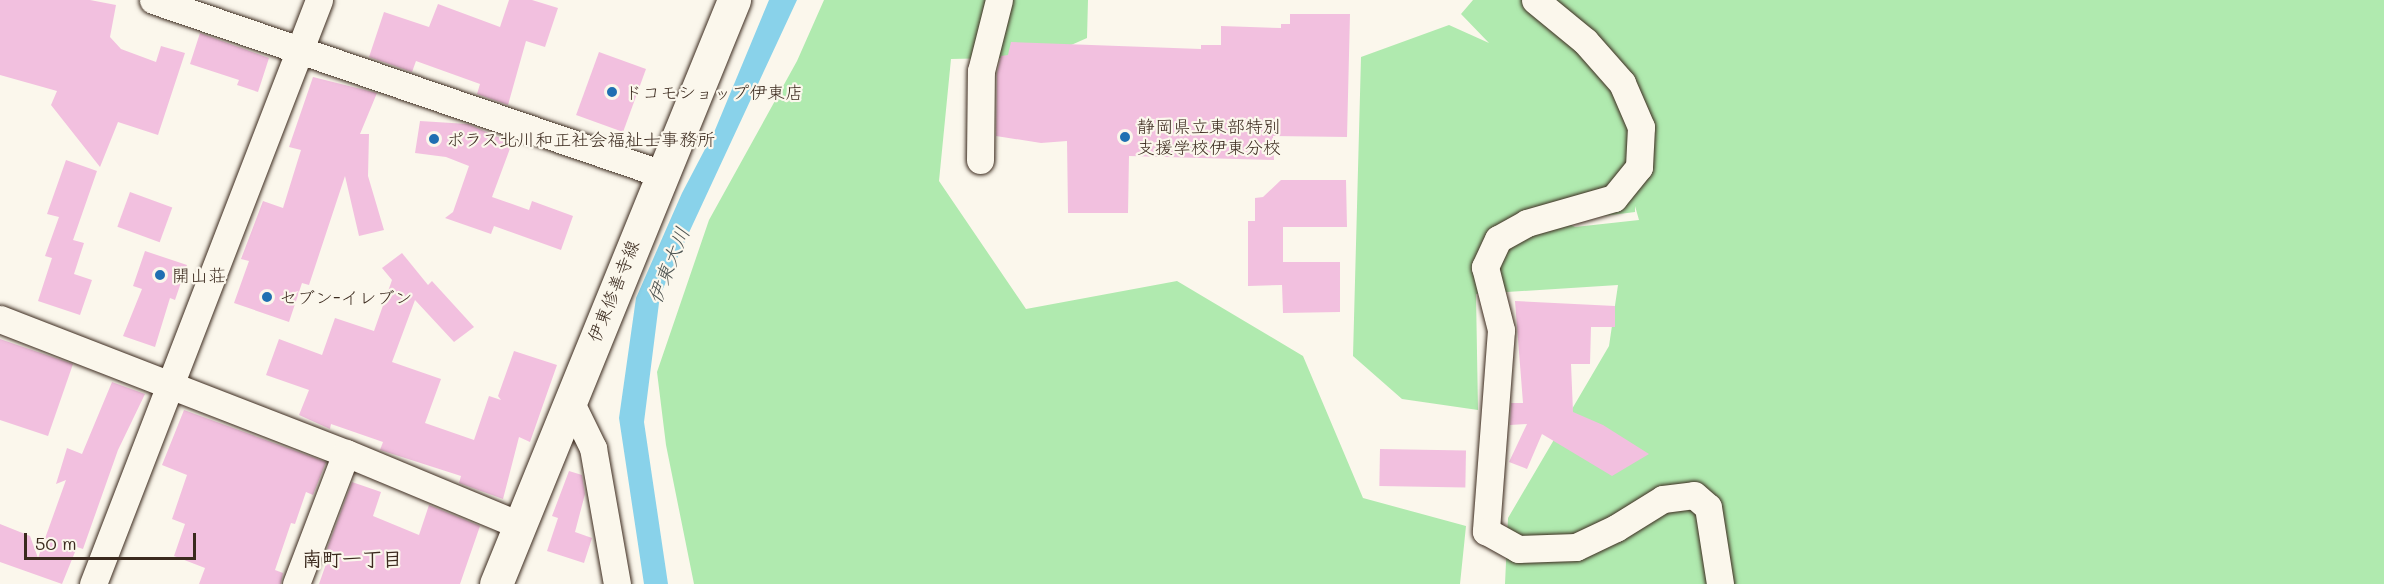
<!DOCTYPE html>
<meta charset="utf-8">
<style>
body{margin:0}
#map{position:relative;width:2384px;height:584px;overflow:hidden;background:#fbf7ec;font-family:Mali,"Klee One",sans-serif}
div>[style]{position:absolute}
.green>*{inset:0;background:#b0eaaf}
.water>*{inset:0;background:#89d2ea}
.building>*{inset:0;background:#f2c0df;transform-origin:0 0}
.roads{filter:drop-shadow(0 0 2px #3b2a1e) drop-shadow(0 0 2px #3b2a1e)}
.minor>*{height:27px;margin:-13.5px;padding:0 13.5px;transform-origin:13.5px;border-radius:13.5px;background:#fbf7ec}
.major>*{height:33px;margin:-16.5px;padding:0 16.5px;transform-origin:16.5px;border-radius:16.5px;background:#fbf7ec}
.dots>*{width:16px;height:16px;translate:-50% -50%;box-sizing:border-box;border:3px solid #fbf7ec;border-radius:50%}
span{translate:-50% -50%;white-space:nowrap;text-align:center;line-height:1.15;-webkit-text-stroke:4.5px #fbf7ec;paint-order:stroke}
.poi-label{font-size:18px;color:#3b2a1e}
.left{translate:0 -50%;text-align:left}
.street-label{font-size:18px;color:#3b2a1e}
.water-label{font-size:20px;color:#4e5451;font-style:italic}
.neighbourhood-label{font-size:20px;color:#3b2a1e;font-weight:700}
.scale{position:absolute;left:24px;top:533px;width:172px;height:27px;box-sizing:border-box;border:3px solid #3b2a1e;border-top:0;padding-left:8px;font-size:18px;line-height:21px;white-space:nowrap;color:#3b2a1e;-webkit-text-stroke:4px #fbf7ec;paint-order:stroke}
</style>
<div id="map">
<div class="green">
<i style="clip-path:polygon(824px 0,1088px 0,1087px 38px,1044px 57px,951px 59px,939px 181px,1026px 309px,1177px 281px,1303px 356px,1363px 498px,1466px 526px,1460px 584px,694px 584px,666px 445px,657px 372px,709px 220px,797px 61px)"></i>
<i style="clip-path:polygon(evenodd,1473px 0,2384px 0,2384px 584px,1505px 584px,1508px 518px,1609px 346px,1618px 285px,1476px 294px,1478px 410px,1402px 399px,1353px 356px,1361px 57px,1449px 25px,1489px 43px,1461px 14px,1473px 0,1531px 206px,1580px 219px,1635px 212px,1635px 206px,1639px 220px,1575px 227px,1531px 206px)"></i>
</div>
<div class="water">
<i style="clip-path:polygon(769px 0,797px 0,660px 295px,644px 422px,668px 584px,644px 584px,619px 418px,636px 298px,682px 193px,715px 130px)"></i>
</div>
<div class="building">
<i style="clip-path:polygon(0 0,90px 0,116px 5px,110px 37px,121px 49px,156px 62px,161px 46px,185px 53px,158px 135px,118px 122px,100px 167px,51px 105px,57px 91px,0 75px)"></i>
<i style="clip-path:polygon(509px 0,532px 0,558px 8px,545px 47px,526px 41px,508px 105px,477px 94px,480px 84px,416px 61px,412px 72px,369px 57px,384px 12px,429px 27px,438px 4px,500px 27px)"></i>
<i style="clip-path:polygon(1290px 14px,1350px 14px,1347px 137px,1273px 136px,1274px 160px,1129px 156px,1128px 213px,1068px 213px,1067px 141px,1041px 143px,996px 136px,997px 73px,1001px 56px,1008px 55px,1011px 42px,1201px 49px,1201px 45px,1221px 45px,1221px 26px,1281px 28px,1281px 24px,1290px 24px)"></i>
<i style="clip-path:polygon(200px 33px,269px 58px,258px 92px,237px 85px,239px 80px,190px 64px)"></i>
<i style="left:599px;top:52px;width:50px;height:67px;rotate:20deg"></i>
<i style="clip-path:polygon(313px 77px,377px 93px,360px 134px,369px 134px,368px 176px,384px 230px,359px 236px,345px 176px,309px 285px,302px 283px,289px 322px,234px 303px,249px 261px,241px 259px,263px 201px,283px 208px,301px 150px,289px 147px)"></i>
<i style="clip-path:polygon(420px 121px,468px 124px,512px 143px,492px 197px,529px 210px,532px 201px,573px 216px,561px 250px,494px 226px,491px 234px,445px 218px,453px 212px,469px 166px,446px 157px,415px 153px)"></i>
<i style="clip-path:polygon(66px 160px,97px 171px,73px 240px,84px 243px,74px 274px,92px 280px,80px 315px,38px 301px,52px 258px,45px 256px,59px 217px,47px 214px)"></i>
<i style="clip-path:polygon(1281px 180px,1346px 180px,1347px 227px,1283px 227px,1283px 262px,1340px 262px,1340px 312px,1283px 313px,1282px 285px,1248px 286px,1248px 221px,1255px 221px,1255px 198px,1263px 197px)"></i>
<i style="left:130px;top:192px;width:45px;height:37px;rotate:20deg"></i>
<i style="clip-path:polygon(145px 251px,187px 265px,175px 300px,170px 298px,155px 347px,123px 336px,142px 289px,133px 286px)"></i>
<i style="clip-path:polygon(402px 253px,428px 285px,432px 281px,474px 327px,454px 342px,415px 300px,392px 362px,441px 379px,425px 423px,474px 440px,489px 396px,501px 400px,498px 396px,514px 351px,557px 365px,530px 442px,519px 437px,503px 499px,459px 483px,461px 476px,380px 450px,383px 442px,331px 424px,330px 429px,299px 415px,309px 390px,266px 375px,279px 339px,322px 355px,335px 318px,374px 331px,392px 280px,382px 268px)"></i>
<i style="clip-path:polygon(1515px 301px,1615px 306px,1615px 327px,1591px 327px,1590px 364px,1571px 364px,1573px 412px,1603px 425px,1649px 454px,1612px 476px,1542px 434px,1527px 469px,1509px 462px,1527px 424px,1510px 425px,1511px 403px,1523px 403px)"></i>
<i style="clip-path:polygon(0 339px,73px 364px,48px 436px,0 420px)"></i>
<i style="clip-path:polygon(112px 382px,145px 394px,118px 450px,83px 549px,77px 547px,62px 584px,0 562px,0 524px,30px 536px,38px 558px,66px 480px,56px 484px,67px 448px,82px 454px)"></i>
<i style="clip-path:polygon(184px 410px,326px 462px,313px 495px,306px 492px,295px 524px,291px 523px,275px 570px,283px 573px,281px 584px,199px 584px,205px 568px,174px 556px,185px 524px,172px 519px,187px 475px,162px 465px)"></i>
<i style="left:1380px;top:449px;width:86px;height:37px;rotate:1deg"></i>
<i style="clip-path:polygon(569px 471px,582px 475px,585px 494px,575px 532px,592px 538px,584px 563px,547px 551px,558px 518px,552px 516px)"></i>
<i style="clip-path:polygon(352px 482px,381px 492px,373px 516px,419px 535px,429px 505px,480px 526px,460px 584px,319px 584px,331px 550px,327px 549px)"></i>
</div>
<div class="roads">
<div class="minor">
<i style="left:153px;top:0;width:538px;rotate:18.87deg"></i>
<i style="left:1535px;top:0;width:65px;rotate:39.4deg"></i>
<i style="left:1585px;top:41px;width:56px;rotate:48.6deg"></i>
<i style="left:1622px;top:83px;width:48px;rotate:66.6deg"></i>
<i style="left:1641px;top:127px;width:40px;rotate:92.9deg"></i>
<i style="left:1639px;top:167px;width:40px;rotate:129deg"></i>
<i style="left:1614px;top:198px;width:91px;rotate:164deg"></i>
<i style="left:1527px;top:223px;width:33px;rotate:151deg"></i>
<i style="left:1498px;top:239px;width:31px;rotate:115deg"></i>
<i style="left:1485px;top:267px;width:65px;rotate:75.7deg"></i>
<i style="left:1501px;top:330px;width:202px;rotate:94.3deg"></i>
<i style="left:1486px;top:531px;width:37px;rotate:29deg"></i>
<i style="left:1518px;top:549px;width:58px;rotate:-2deg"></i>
<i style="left:1576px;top:547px;width:44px;rotate:-25.4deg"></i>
<i style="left:1616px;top:528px;width:55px;rotate:-31.7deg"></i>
<i style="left:1663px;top:499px;width:31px;rotate:-7deg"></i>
<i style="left:1694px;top:495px;width:18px;rotate:41deg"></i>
<i style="left:1708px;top:507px;width:78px;rotate:81.1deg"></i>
<i style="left:980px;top:160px;width:89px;rotate:-89.4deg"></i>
<i style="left:981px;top:71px;width:73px;rotate:-75.8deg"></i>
<i style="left:0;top:319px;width:371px;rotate:21.2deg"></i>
<i style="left:346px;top:453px;width:187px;rotate:22.6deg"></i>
<i style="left:569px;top:399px;width:55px;rotate:63.9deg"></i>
<i style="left:593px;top:448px;width:138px;rotate:80deg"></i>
<i style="left:93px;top:584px;width:626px;rotate:-68.84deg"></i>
<i style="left:296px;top:584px;width:140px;rotate:-69.1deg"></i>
</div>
<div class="major">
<i style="left:496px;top:584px;width:631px;rotate:-67.83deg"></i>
</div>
</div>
<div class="dots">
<i style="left:612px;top:92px;background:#1f6fb2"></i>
<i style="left:1125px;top:137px;background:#1f6fb2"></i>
<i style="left:434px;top:139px;background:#1f6fb2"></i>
<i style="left:160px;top:275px;background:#1f6fb2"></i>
<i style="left:267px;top:297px;background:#1f6fb2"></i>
</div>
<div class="poi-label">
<span class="left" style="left:624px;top:92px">ドコモショップ伊東店</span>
<span class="left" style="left:1137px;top:137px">静岡県立東部特別<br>支援学校伊東分校</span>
<span class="left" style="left:446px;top:139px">ポラス北川和正社会福祉士事務所</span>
<span class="left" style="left:172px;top:275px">開山荘</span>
<span class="left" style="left:279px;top:297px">セブン-イレブン</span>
</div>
<div class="street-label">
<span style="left:613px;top:291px;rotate:-68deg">伊東修善寺線</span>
</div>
<div class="water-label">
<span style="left:668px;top:265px;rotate:-68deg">伊東大川</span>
</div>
<div class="neighbourhood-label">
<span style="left:352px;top:558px">南町一丁目</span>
</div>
<div class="scale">50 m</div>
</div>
